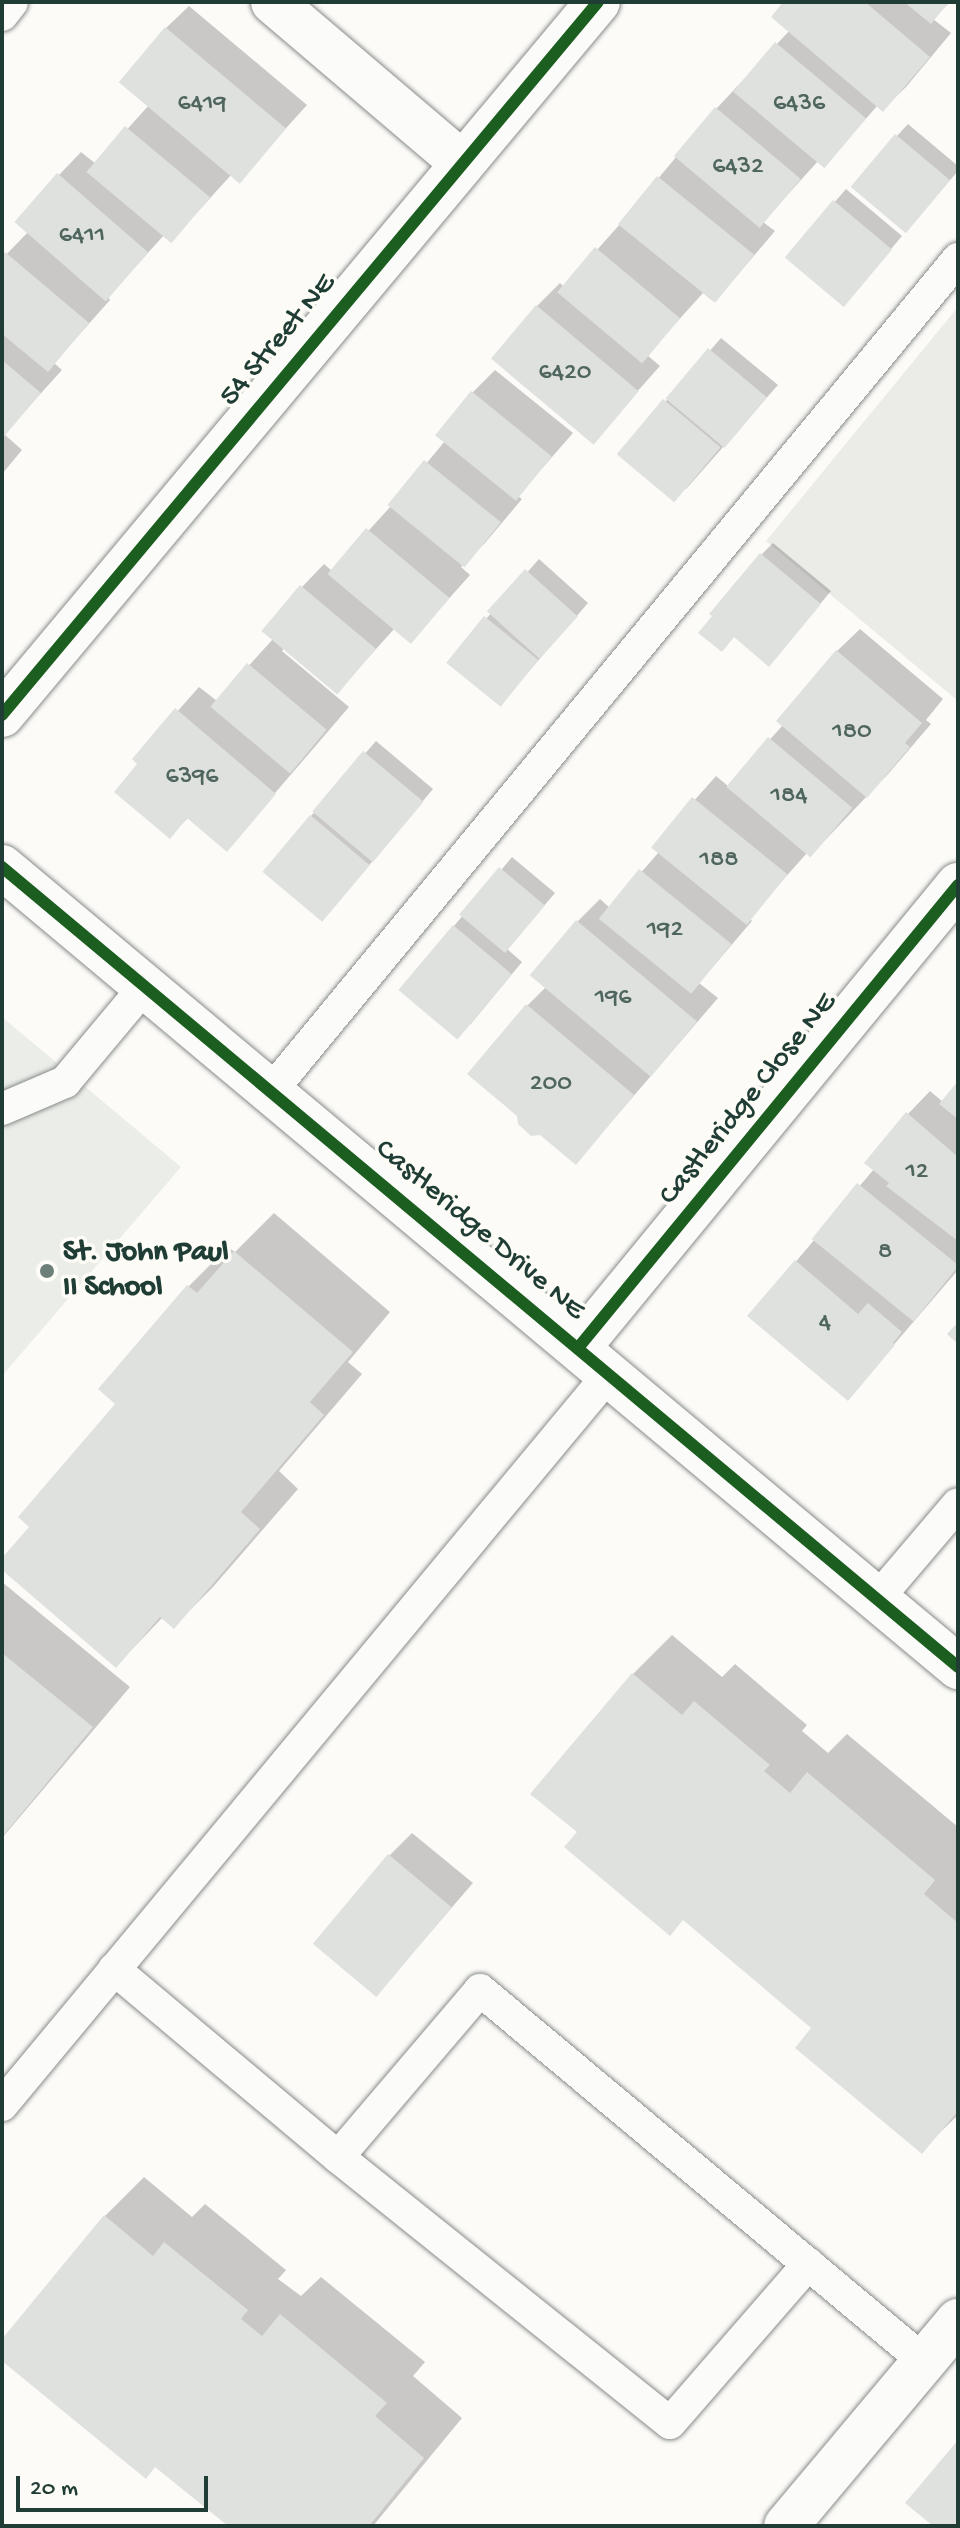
<!DOCTYPE html>
<style>
body{margin:0}
#map{position:relative;width:960px;height:2528px;overflow:hidden;background:#fcfbf8;font-family:"Gochi Hand",sans-serif}
div>[style]{position:absolute}
.built>*{inset:0;background:#ebede8}
.green>*{inset:0;background:#ebece8}
.shadow>*{inset:0;background:#0003}
.building>*{inset:0;background:#dfe1de;transform-origin:0 0}
.roads{filter:drop-shadow(0 0 2px #888d8a) drop-shadow(0 0 2px #888d8a)}
.service>*{height:32px;margin:-16px;padding:0 16px;transform-origin:16px;border-radius:16px;background:#fbfbf9}
.minor>*{height:44px;margin:-22px;padding:0 22px;transform-origin:22px;border-radius:22px;background:#fbfbf9}
.tertiary>*{height:44px;margin:-22px;padding:0 22px;transform-origin:22px;border-radius:22px;background:#fbfbf9}
.cycleway>*{height:12px;margin:-6px;padding:0 6px;transform-origin:6px;border-radius:6px;background:#1b5e20}
.dots>*{width:22px;height:22px;translate:-50% -50%;box-sizing:border-box;border:4px solid #fdfcf7;border-radius:50%}
span{translate:-50% -50%;white-space:nowrap;text-align:center;line-height:1.15;-webkit-text-stroke:7px #fdfcf7;paint-order:stroke}
.number-label{font-size:26px;color:#4f665e}
.number-label span{-webkit-text-stroke-width:0}
.street-label{font-size:30px;color:#1f3d34}
.poi-label{font-size:30px;color:#1f3d34;font-weight:700}
.left{translate:0 -50%;text-align:left}
.frame{position:absolute;inset:0;border:4px solid #1f3d34;pointer-events:none}
.scale{position:absolute;left:16px;top:2476px;width:192px;height:36px;box-sizing:border-box;border:4px solid #1f3d34;border-top:0;padding-left:10px;font-size:24px;line-height:28px;white-space:nowrap;color:#1f3d34;-webkit-text-stroke:6px #fdfcf7;paint-order:stroke}
</style>
<div id="map">
<div class="built">
<i style="clip-path:polygon(2px 1017px,181px 1167px,2px 1376px)"></i>
</div>
<div class="green">
<i style="clip-path:polygon(958px 307px,958px 701px,766px 541px)"></i>
</div>
<div class="shadow">
<i style="clip-path:polygon(786px 2px,950px 2px,933px 19px,951px 33px,906px 87px,883px 109px,878px 105px,825px 165px,819px 160px,763px 222px,775px 231px,735px 278px,713px 301px,703px 293px,647px 355px,660px 366px,593px 441px,494px 359px,537px 306px,560px 283px,564px 287px,621px 223px,717px 108px,790px 30px)"></i>
<i style="clip-path:polygon(189px 6px,307px 105px,239px 180px,232px 174px,172px 240px,165px 234px,108px 297px,110px 300px,54px 363px,62px 370px,4px 434px,22px 450px,2px 474px,2px 259px,29px 231px,59px 175px,81px 152px,96px 164px,149px 105px,166px 28px)"></i>
<i style="clip-path:polygon(908px 124px,958px 166px,958px 171px,906px 231px,897px 136px)"></i>
<i style="clip-path:polygon(846px 189px,902px 236px,856px 291px,787px 257px)"></i>
<i style="clip-path:polygon(721px 338px,778px 385px,686px 489px,619px 455px)"></i>
<i style="clip-path:polygon(495px 370px,573px 433px,518px 496px,522px 499px,485px 543px,461px 567px,470px 575px,411px 641px,395px 628px,338px 691px,284px 648px,282px 651px,349px 707px,227px 849px,189px 817px,170px 836px,140px 764px,135px 759px,199px 687px,217px 701px,273px 639px,302px 587px,324px 564px,332px 571px,391px 506px,445px 441px,472px 393px)"></i>
<i style="clip-path:polygon(773px 543px,831px 591px,780px 652px,762px 554px)"></i>
<i style="clip-path:polygon(539px 559px,588px 603px,511px 692px,448px 662px)"></i>
<i style="clip-path:polygon(860px 629px,943px 699px,926px 720px,931px 724px,889px 773px,810px 856px,807px 853px,749px 918px,752px 921px,699px 983px,718px 998px,576px 1163px,527px 1006px,546px 987px,577px 922px,600px 899px,610px 908px,659px 852px,653px 847px,716px 776px,728px 786px,783px 725px,837px 651px)"></i>
<i style="clip-path:polygon(376px 741px,433px 789px,334px 907px,311px 816px)"></i>
<i style="clip-path:polygon(512px 857px,555px 893px,507px 949px,522px 962px,470px 1025px,454px 926px)"></i>
<i style="clip-path:polygon(958px 1084px,958px 1270px,848px 1398px,750px 1316px,874px 1169px,908px 1114px,930px 1091px,943px 1102px)"></i>
<i style="clip-path:polygon(274px 1213px,390px 1312px,348px 1362px,362px 1374px,279px 1471px,298px 1489px,213px 1587px,174px 1626px,163px 1617px,116px 1666px,2px 1567px,2px 1561px,32px 1527px,118px 1404px,101px 1389px,189px 1286px,228px 1247px,235px 1252px)"></i>
<i style="clip-path:polygon(2px 1582px,130px 1687px,2px 1838px)"></i>
<i style="clip-path:polygon(672px 1635px,722px 1677px,735px 1664px,807px 1725px,802px 1731px,828px 1753px,847px 1734px,958px 1827px,958px 2115px,921px 2151px,814px 2028px,579px 1832px,633px 1674px)"></i>
<i style="clip-path:polygon(412px 1833px,473px 1883px,377px 1994px,389px 1856px)"></i>
<i style="clip-path:polygon(144px 2177px,192px 2217px,205px 2204px,286px 2270px,278px 2279px,301px 2296px,321px 2277px,425px 2362px,413px 2376px,462px 2418px,373px 2526px,231px 2526px,156px 2465px,2px 2358px,2px 2342px,105px 2216px)"></i>
</div>
<div class="building">
<i style="clip-path:polygon(783px 2px,865px 2px,930px 57px,883px 112px,771px 17px)"></i>
<i style="clip-path:polygon(904px 2px,949px 2px,931px 24px)"></i>
<i style="left:165px;top:27px;width:158px;height:72px;rotate:40deg"></i>
<i style="left:775px;top:42px;width:119px;height:65px;rotate:40deg"></i>
<i style="left:715px;top:107px;width:112px;height:64px;rotate:40deg"></i>
<i style="left:125px;top:126px;width:111px;height:60px;rotate:40deg"></i>
<i style="left:895px;top:134px;width:72px;height:69px;rotate:40deg"></i>
<i style="left:57px;top:173px;width:121px;height:65px;rotate:41deg"></i>
<i style="left:657px;top:176px;width:125px;height:62px;rotate:39deg"></i>
<i style="left:833px;top:200px;width:77px;height:75px;rotate:40deg"></i>
<i style="left:595px;top:247px;width:111px;height:59px;rotate:40deg"></i>
<i style="clip-path:polygon(5px 252px,89px 323px,48px 372px,2px 334px,2px 256px)"></i>
<i style="left:536px;top:305px;width:134px;height:70px;rotate:40deg"></i>
<i style="left:708px;top:348px;width:77px;height:66px;rotate:40deg"></i>
<i style="clip-path:polygon(2px 360px,41px 393px,2px 439px)"></i>
<i style="left:471px;top:391px;width:104px;height:57px;rotate:39deg"></i>
<i style="left:663px;top:399px;width:75px;height:72px;rotate:40deg"></i>
<i style="left:424px;top:460px;width:99px;height:58px;rotate:39deg"></i>
<i style="left:366px;top:528px;width:109px;height:60px;rotate:40deg"></i>
<i style="clip-path:polygon(760px 553px,821px 604px,769px 667px,734px 637px,722px 652px,698px 633px,712px 616px,709px 614px)"></i>
<i style="left:525px;top:569px;width:71px;height:57px;rotate:42deg"></i>
<i style="left:300px;top:585px;width:99px;height:60px;rotate:40deg"></i>
<i style="left:484px;top:616px;width:70px;height:60px;rotate:39deg"></i>
<i style="clip-path:polygon(836px 650px,922px 723px,905px 743px,910px 747px,867px 798px,776px 721px)"></i>
<i style="left:247px;top:663px;width:104px;height:57px;rotate:40deg"></i>
<i style="clip-path:polygon(175px 708px,276px 794px,227px 852px,187px 818px,170px 839px,114px 792px,137px 764px,132px 759px)"></i>
<i style="left:768px;top:737px;width:110px;height:65px;rotate:40deg"></i>
<i style="left:363px;top:751px;width:79px;height:79px;rotate:40deg"></i>
<i style="left:692px;top:797px;width:123px;height:65px;rotate:39deg"></i>
<i style="left:310px;top:815px;width:78px;height:74px;rotate:40deg"></i>
<i style="left:499px;top:867px;width:60px;height:62px;rotate:40deg"></i>
<i style="left:639px;top:869px;width:119px;height:64px;rotate:39deg"></i>
<i style="left:576px;top:920px;width:158px;height:72px;rotate:40deg"></i>
<i style="left:453px;top:925px;width:77px;height:85px;rotate:40deg"></i>
<i style="clip-path:polygon(526px 1004px,634px 1095px,576px 1165px,540px 1135px,531px 1136px,518px 1124px,517px 1116px,467px 1074px)"></i>
<i style="clip-path:polygon(958px 1081px,958px 1119px,939px 1104px)"></i>
<i style="clip-path:polygon(906px 1112px,958px 1157px,958px 1241px,886px 1186px,889px 1183px,864px 1163px)"></i>
<i style="left:857px;top:1183px;width:131px;height:72px;rotate:39deg"></i>
<i style="clip-path:polygon(234px 1251px,353px 1352px,310px 1402px,324px 1415px,241px 1512px,260px 1529px,174px 1629px,160px 1617px,116px 1668px,2px 1570px,2px 1558px,29px 1527px,18px 1517px,115px 1404px,98px 1389px,187px 1285px,197px 1293px)"></i>
<i style="clip-path:polygon(795px 1260px,858px 1314px,868px 1303px,902px 1332px,893px 1343px,895px 1345px,848px 1401px,747px 1316px)"></i>
<i style="clip-path:polygon(958px 1322px,958px 1344px,947px 1334px)"></i>
<i style="clip-path:polygon(2px 1653px,93px 1727px,2px 1837px)"></i>
<i style="clip-path:polygon(632px 1673px,682px 1715px,694px 1701px,770px 1765px,764px 1771px,790px 1793px,807px 1772px,935px 1880px,924px 1894px,958px 1923px,958px 2111px,922px 2154px,795px 2048px,811px 2028px,683px 1920px,670px 1936px,564px 1847px,577px 1832px,530px 1794px)"></i>
<i style="left:388px;top:1854px;width:83px;height:117px;rotate:40deg"></i>
<i style="clip-path:polygon(104px 2215px,153px 2256px,164px 2242px,248px 2310px,241px 2319px,262px 2336px,280px 2314px,387px 2403px,375px 2416px,424px 2458px,369px 2526px,228px 2526px,155px 2467px,146px 2479px,2px 2361px,2px 2339px)"></i>
<i style="clip-path:polygon(958px 2440px,958px 2526px,933px 2526px,905px 2503px)"></i>
</div>
<div class="roads">
<div class="service">
<i style="left:2px;top:15px;width:16px;rotate:-52deg"></i>
<i style="left:272px;top:1090px;width:1078px;rotate:-50.46deg"></i>
<i style="left:2px;top:1109px;width:69px;rotate:-23.2deg"></i>
<i style="left:65px;top:1082px;width:126px;rotate:-50.1deg"></i>
<i style="left:878px;top:1598px;width:123px;rotate:-49.6deg"></i>
<i style="left:114px;top:1969px;width:292px;rotate:40deg"></i>
<i style="left:338px;top:2157px;width:425px;rotate:38.7deg"></i>
<i style="left:670px;top:2423px;width:211px;rotate:-49deg"></i>
<i style="left:2px;top:2105px;width:950px;rotate:-50.29deg"></i>
<i style="left:338px;top:2157px;width:219px;rotate:-49.6deg"></i>
<i style="left:480px;top:1990px;width:580px;rotate:39.89deg"></i>
</div>
<div class="minor">
<i style="left:273px;top:2px;width:248px;rotate:40.4deg"></i>
<i style="left:578px;top:1348px;width:599px;rotate:-50.62deg"></i>
<i style="left:786px;top:2526px;width:268px;rotate:-50deg"></i>
</div>
<div class="tertiary">
<i style="left:2px;top:715px;width:929px;rotate:-50.11deg"></i>
<i style="left:2px;top:867px;width:1247px;rotate:39.92deg"></i>
</div>
</div>
<div class="cycleway">
<i style="left:2px;top:715px;width:929px;rotate:-50.11deg"></i>
<i style="left:2px;top:867px;width:1247px;rotate:39.92deg"></i>
<i style="left:578px;top:1348px;width:599px;rotate:-50.62deg"></i>
</div>
<div class="dots">
<i style="left:47px;top:1271px;background:#6c8079"></i>
</div>
<div class="number-label">
<span style="left:202px;top:105px">6419</span>
<span style="left:799px;top:105px">6436</span>
<span style="left:738px;top:168px">6432</span>
<span style="left:82px;top:237px">6411</span>
<span style="left:565px;top:374px">6420</span>
<span style="left:852px;top:733px">180</span>
<span style="left:192px;top:778px">6396</span>
<span style="left:789px;top:797px">184</span>
<span style="left:719px;top:861px">188</span>
<span style="left:665px;top:931px">192</span>
<span style="left:613px;top:999px">196</span>
<span style="left:551px;top:1085px">200</span>
<span style="left:917px;top:1173px">12</span>
<span style="left:885px;top:1253px">8</span>
<span style="left:825px;top:1324px">4</span>
</div>
<div class="street-label">
<span style="left:279px;top:341px;rotate:-50deg">54 Street NE</span>
<span style="left:749px;top:1100px;rotate:-51deg">Castleridge Close NE</span>
<span style="left:479px;top:1231px;rotate:40deg">Castleridge Drive NE</span>
</div>
<div class="poi-label">
<span class="left" style="left:63px;top:1271px">St. John Paul<br>II School</span>
</div>
<div class="frame"></div>
<div class="scale">20 m</div>
</div>
